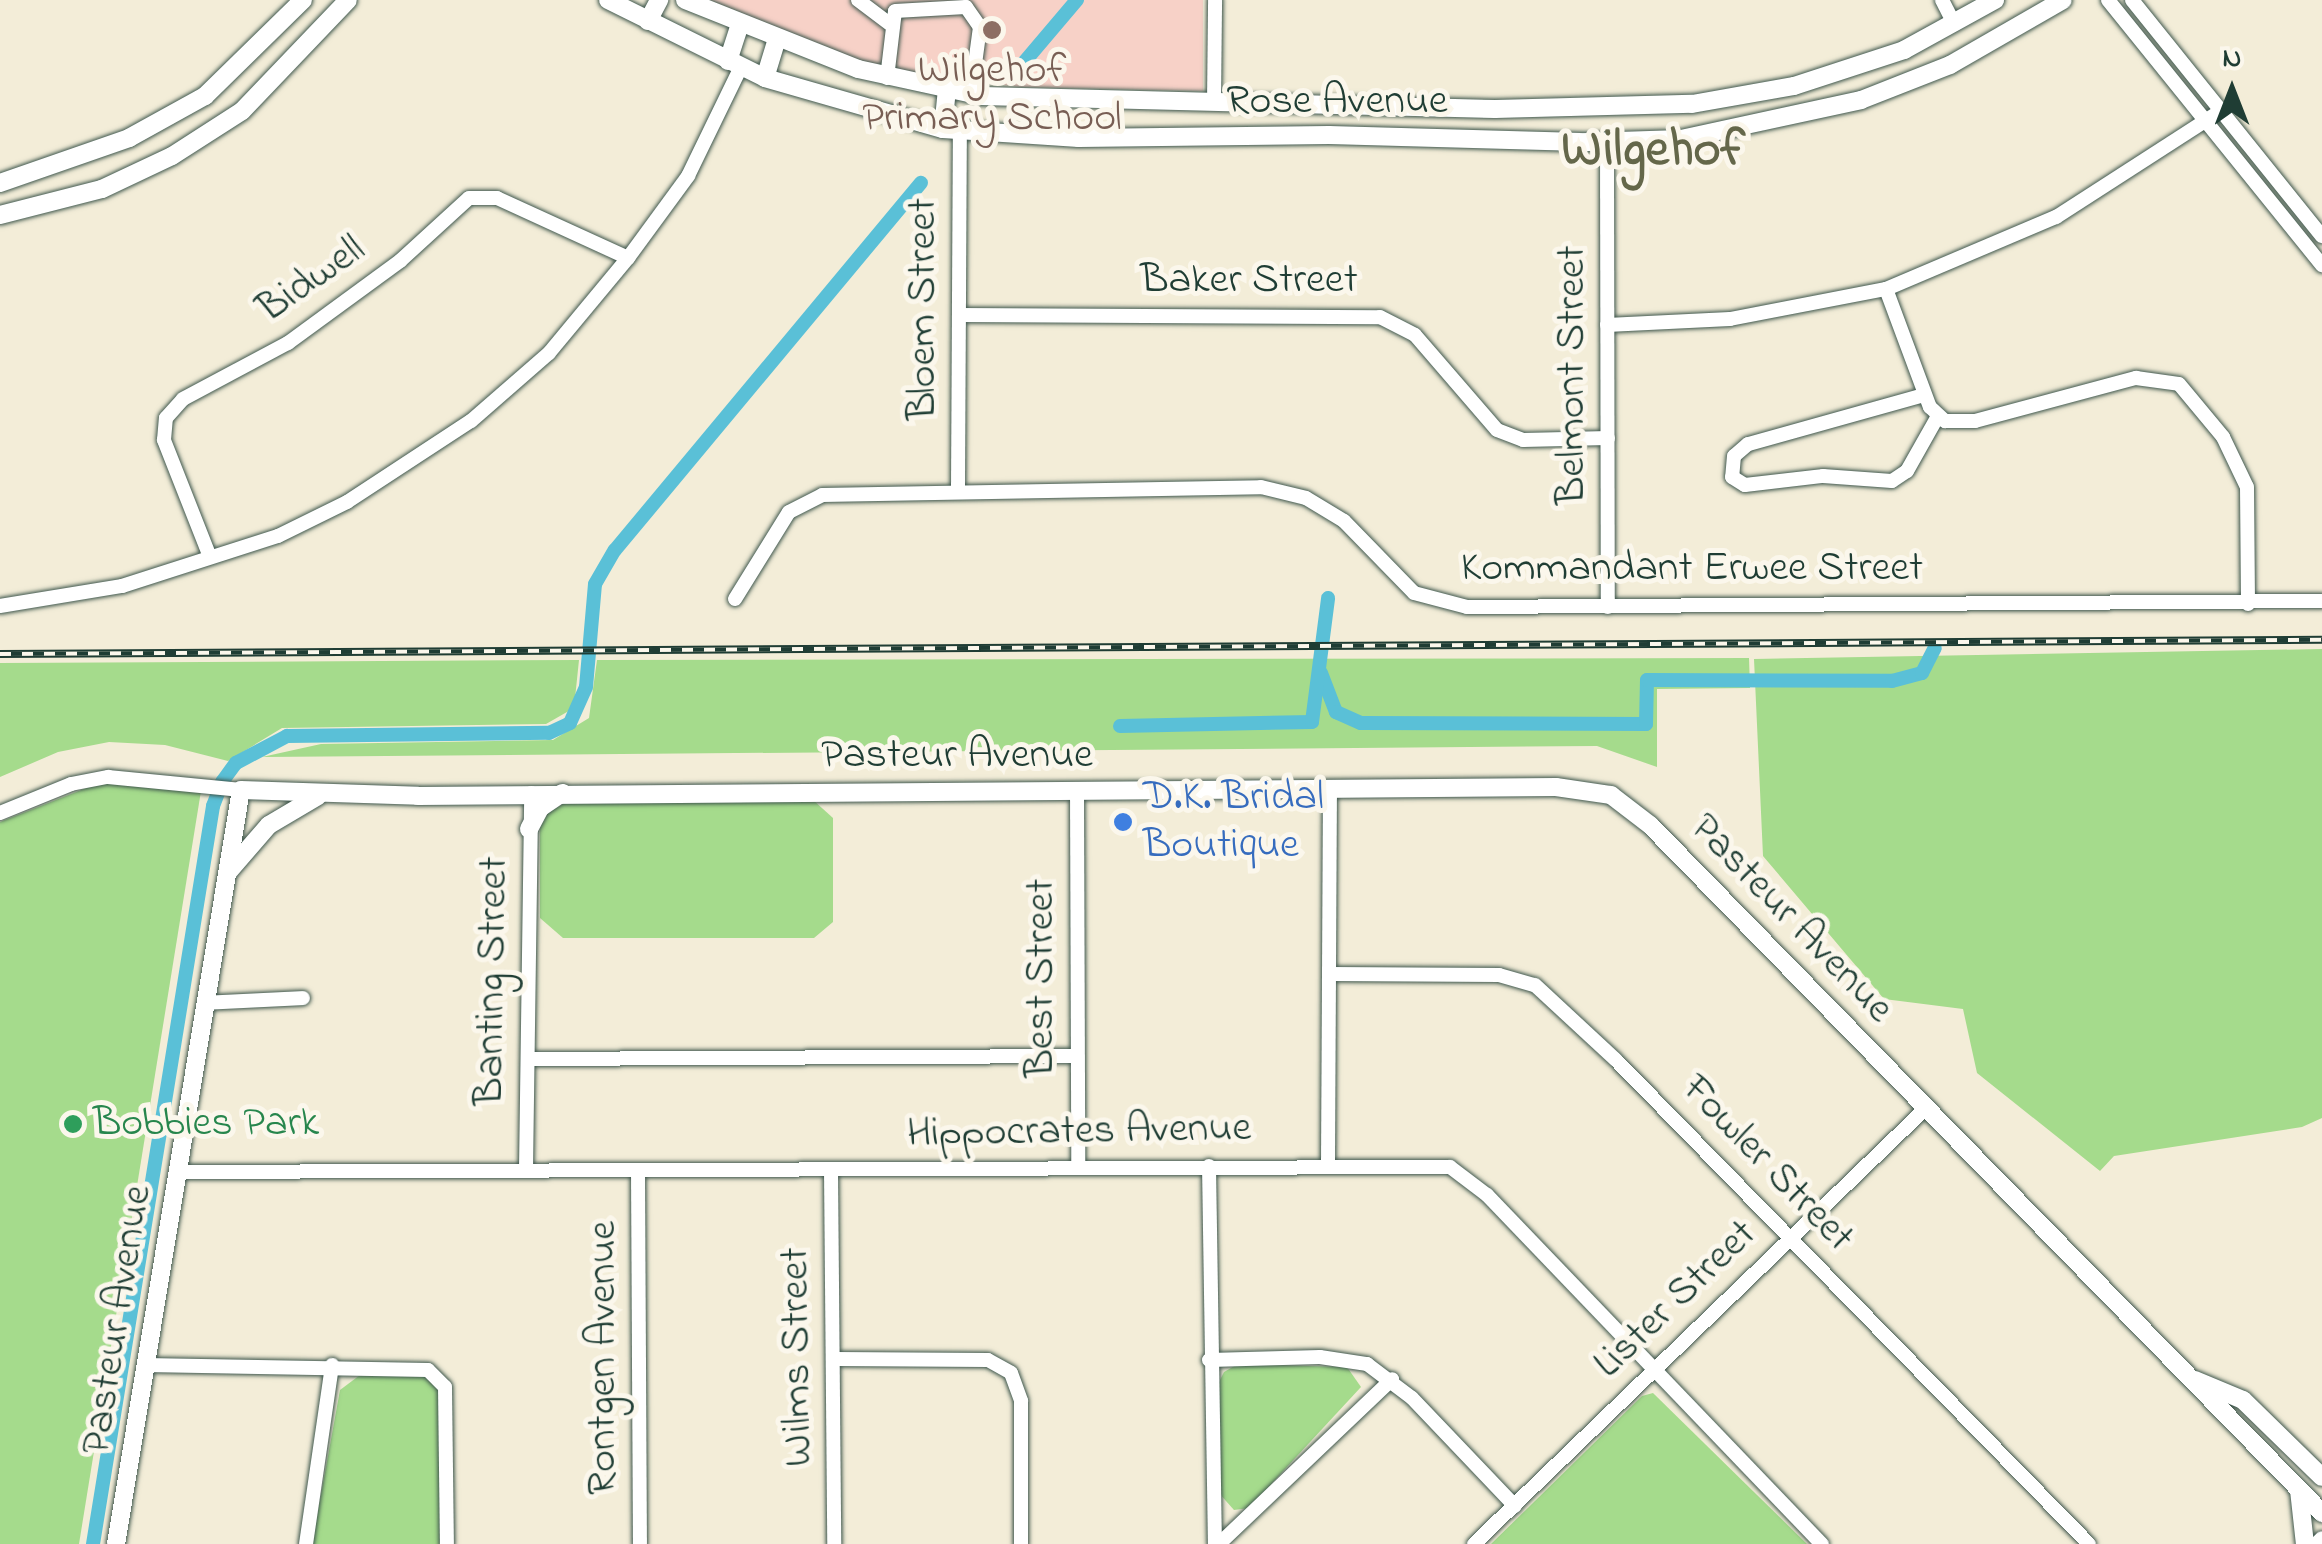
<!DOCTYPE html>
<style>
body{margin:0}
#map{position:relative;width:2322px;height:1544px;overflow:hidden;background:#f3edd8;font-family:"Indie Flower",sans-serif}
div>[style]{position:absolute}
.built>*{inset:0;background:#f7d1c7}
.green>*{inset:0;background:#a5db8c}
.canal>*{height:14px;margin:-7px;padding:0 7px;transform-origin:7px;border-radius:7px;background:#5ac0d7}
.roads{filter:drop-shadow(0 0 2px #3f574d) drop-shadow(0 0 2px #3f574d)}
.minor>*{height:14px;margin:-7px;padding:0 7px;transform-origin:7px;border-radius:7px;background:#fff}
.tertiary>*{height:18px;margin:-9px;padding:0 9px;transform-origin:9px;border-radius:9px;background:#fff}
.rail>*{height:8px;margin-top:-4px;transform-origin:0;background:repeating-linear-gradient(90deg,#fbf7ec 0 11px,#1f3d34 0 22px);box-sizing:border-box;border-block:2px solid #1f3d34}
.dots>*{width:28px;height:28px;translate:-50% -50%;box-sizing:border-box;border:5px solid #fbf7ec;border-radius:50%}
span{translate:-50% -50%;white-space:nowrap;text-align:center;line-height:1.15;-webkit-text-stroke:10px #fbf7ec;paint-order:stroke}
.education-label{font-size:42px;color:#785e54}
.street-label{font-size:42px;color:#1f3d34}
.shop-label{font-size:42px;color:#366cbe}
.left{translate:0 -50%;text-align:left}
.leisure-label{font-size:42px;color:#27864d}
.district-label{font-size:52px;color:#64674a;font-weight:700}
.north{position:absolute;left:2182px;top:40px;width:100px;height:100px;-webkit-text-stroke:8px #fbf7ec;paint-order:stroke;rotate:0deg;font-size:28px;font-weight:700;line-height:40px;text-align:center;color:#1f3d34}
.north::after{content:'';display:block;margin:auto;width:35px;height:45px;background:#1f3d34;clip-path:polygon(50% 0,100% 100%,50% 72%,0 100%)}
</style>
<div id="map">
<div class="built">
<i style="clip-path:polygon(710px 0,1203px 0,1203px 91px,1020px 87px,921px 75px,854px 59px)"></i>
</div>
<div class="green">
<i style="clip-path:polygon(2322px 649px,2322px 1118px,2302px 1127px,2114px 1156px,2100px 1171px,1977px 1073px,1963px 1009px,1884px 999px,1763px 856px,1754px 659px)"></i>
<i style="clip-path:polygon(1749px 658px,1750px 688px,1657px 689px,1657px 767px,1597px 746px,262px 757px,321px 744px,553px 740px,589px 718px,597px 660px)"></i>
<i style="clip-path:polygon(579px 660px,574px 708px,546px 724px,282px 728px,228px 761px,165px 745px,109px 742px,58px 752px,0 777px,0 663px)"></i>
<i style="clip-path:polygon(104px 781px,201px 791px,79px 1544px,0 1544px,0 822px)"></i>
<i style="clip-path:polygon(812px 799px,833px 818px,833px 922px,814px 938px,563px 938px,540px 918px,540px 828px,547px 813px,567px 802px)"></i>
<i style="clip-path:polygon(1238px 1364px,1347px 1367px,1361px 1387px,1249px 1508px,1234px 1510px,1218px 1492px,1216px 1388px,1224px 1372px)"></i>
<i style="clip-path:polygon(424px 1374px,441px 1389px,443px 1544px,312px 1544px,340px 1390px,360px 1375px)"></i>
<i style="clip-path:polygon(1653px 1393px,1807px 1544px,1491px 1544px,1642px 1396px)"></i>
</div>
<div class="canal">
<i style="left:1015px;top:73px;width:96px;rotate:-49.7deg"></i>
<i style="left:1321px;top:673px;width:42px;rotate:69deg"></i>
<i style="left:1336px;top:712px;width:27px;rotate:24deg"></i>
<i style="left:1361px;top:723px;width:285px;rotate:0.2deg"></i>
<i style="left:1646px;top:724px;width:44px;rotate:-88.7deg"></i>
<i style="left:1647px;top:680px;width:245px;rotate:0.2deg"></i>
<i style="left:1892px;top:681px;width:31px;rotate:-15deg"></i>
<i style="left:1922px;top:673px;width:28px;rotate:-63deg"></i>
<i style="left:1120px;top:726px;width:192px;rotate:-1.2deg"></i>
<i style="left:1312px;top:722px;width:125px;rotate:-82.6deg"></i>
<i style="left:93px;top:1544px;width:748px;rotate:-80.76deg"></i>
<i style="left:213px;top:806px;width:26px;rotate:-69deg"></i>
<i style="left:222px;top:782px;width:24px;rotate:-54deg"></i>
<i style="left:236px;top:763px;width:58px;rotate:-27.9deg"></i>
<i style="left:287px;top:736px;width:262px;rotate:-0.7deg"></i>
<i style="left:549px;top:733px;width:23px;rotate:-25deg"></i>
<i style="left:570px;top:723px;width:39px;rotate:-66deg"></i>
<i style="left:586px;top:687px;width:103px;rotate:-85deg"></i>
<i style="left:595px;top:584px;width:39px;rotate:-60deg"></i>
<i style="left:615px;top:550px;width:478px;rotate:-50.2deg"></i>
</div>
<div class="roads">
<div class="minor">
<i style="left:858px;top:0;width:39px;rotate:37deg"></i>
<i style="left:1942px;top:0;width:27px;rotate:63deg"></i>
<i style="left:2108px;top:0;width:341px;rotate:51.1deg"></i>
<i style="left:2132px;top:0;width:303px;rotate:51.2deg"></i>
<i style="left:887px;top:78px;width:67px;rotate:-83.2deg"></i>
<i style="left:895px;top:11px;width:71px;rotate:-3.2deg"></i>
<i style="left:966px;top:7px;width:24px;rotate:55deg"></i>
<i style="left:980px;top:27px;width:68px;rotate:97.7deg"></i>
<i style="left:1214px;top:103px;width:103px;rotate:-89.4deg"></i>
<i style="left:1607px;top:142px;width:465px;rotate:89.9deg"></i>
<i style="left:1886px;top:289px;width:126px;rotate:69.6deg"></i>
<i style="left:1930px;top:407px;width:21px;rotate:43deg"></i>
<i style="left:1945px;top:421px;width:30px"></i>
<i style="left:1975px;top:421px;width:167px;rotate:-15deg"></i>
<i style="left:2136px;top:378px;width:43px;rotate:7.9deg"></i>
<i style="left:2179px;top:384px;width:69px;rotate:50.3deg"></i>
<i style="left:2223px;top:437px;width:55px;rotate:64.4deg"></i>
<i style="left:2247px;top:487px;width:117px;rotate:89.5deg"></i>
<i style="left:959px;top:315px;width:421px;rotate:0.3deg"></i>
<i style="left:1380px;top:317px;width:39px;rotate:27deg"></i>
<i style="left:1415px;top:335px;width:125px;rotate:49.2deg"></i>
<i style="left:1497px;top:430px;width:28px;rotate:21deg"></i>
<i style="left:1523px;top:440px;width:85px;rotate:-1.3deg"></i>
<i style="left:1607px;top:325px;width:123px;rotate:-2.8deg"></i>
<i style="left:1730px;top:319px;width:159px;rotate:-10.9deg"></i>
<i style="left:1886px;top:289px;width:185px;rotate:-23deg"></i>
<i style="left:2056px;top:217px;width:194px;rotate:-32.8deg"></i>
<i style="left:1924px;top:395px;width:183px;rotate:164.4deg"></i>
<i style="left:1748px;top:444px;width:18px;rotate:139deg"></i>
<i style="left:1734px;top:456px;width:21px;rotate:95deg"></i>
<i style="left:1732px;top:477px;width:15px;rotate:32deg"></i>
<i style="left:1745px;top:485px;width:79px;rotate:-6.6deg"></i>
<i style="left:1823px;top:476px;width:69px;rotate:4.1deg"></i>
<i style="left:1892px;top:481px;width:18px;rotate:-34deg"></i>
<i style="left:1907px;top:471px;width:63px;rotate:-60.6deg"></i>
<i style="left:958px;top:489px;width:359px;rotate:-89.7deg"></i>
<i style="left:210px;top:557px;width:126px;rotate:-111.5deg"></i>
<i style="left:164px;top:440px;width:22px;rotate:-85deg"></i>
<i style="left:166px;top:418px;width:25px;rotate:-48deg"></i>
<i style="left:183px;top:399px;width:119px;rotate:-28.1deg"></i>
<i style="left:288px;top:343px;width:139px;rotate:-36.2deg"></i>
<i style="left:400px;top:261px;width:93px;rotate:-42.4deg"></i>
<i style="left:469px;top:198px;width:28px"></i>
<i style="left:497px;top:198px;width:144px;rotate:24.6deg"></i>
<i style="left:735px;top:599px;width:102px;rotate:-58.2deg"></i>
<i style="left:789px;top:512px;width:37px;rotate:-27deg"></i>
<i style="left:822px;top:495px;width:439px;rotate:-1deg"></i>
<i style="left:1261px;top:487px;width:46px;rotate:13.7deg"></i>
<i style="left:1306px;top:498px;width:44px;rotate:31.2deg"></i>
<i style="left:1344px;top:521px;width:100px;rotate:45.8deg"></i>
<i style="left:1414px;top:593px;width:55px;rotate:14.8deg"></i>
<i style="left:1467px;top:607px;width:855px;rotate:-0.4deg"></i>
<i style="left:0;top:606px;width:124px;rotate:-9.3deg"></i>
<i style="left:122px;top:586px;width:164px;rotate:-17.8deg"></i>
<i style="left:278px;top:536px;width:77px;rotate:-26.2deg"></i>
<i style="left:347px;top:502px;width:148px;rotate:-33.2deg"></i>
<i style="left:471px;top:421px;width:103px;rotate:-41.1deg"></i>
<i style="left:549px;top:353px;width:124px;rotate:-50.3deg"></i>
<i style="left:628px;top:258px;width:102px;rotate:-53.8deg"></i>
<i style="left:688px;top:176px;width:121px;rotate:-64.1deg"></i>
<i style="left:1077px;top:791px;width:374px;rotate:89.8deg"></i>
<i style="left:0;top:813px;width:77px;rotate:-22.2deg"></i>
<i style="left:71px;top:784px;width:38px;rotate:-11deg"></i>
<i style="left:108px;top:777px;width:134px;rotate:5.6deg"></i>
<i style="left:1330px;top:974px;width:169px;rotate:0.3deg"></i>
<i style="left:1499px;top:975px;width:37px;rotate:16deg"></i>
<i style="left:1535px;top:985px;width:109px;rotate:42.8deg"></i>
<i style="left:1615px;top:1059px;width:678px;rotate:45.66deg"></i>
<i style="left:204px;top:1003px;width:99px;rotate:-2.9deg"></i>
<i style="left:529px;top:1059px;width:547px;rotate:-0.31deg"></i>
<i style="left:1328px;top:1164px;width:377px;rotate:-89.7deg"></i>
<i style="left:1209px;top:1166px;width:378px;rotate:89.1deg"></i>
<i style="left:526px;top:1169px;width:376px;rotate:-89.2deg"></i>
<i style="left:831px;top:1170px;width:374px;rotate:89.5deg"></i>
<i style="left:638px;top:1171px;width:373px;rotate:89.7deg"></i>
<i style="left:178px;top:1172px;width:1272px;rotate:-0.23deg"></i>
<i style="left:1450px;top:1167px;width:46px;rotate:37.1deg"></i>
<i style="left:1487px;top:1195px;width:484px;rotate:46.2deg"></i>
<i style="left:835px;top:1359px;width:153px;rotate:0.4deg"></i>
<i style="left:988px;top:1360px;width:26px;rotate:29deg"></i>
<i style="left:1011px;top:1373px;width:30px;rotate:70deg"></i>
<i style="left:1021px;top:1401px;width:143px;rotate:90deg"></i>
<i style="left:1209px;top:1360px;width:111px;rotate:-1.5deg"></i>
<i style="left:1320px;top:1357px;width:48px;rotate:8.5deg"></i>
<i style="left:1367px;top:1364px;width:56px;rotate:37.1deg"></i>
<i style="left:1412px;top:1398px;width:149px;rotate:46.4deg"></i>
<i style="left:145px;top:1365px;width:283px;rotate:1deg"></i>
<i style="left:428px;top:1370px;width:24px;rotate:45deg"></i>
<i style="left:445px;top:1387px;width:157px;rotate:89.3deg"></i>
<i style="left:306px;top:1544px;width:181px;rotate:-81.7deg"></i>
<i style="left:1219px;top:1544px;width:239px;rotate:-43.6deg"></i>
<i style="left:1474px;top:1544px;width:629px;rotate:-43.97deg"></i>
<i style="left:2316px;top:1544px;width:8px;rotate:-45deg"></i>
</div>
<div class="tertiary">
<i style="left:608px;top:0;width:175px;rotate:26.4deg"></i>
<i style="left:765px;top:78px;width:185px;rotate:16deg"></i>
<i style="left:943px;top:129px;width:136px;rotate:3.8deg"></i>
<i style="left:1079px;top:138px;width:250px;rotate:-0.7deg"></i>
<i style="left:1329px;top:135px;width:258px;rotate:1.6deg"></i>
<i style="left:1587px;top:142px;width:94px;rotate:-1.8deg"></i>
<i style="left:1681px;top:139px;width:184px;rotate:-12.2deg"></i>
<i style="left:1861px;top:100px;width:96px;rotate:-21.5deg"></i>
<i style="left:1950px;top:65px;width:130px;rotate:-29.9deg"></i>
<i style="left:685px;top:0;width:186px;rotate:21.7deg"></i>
<i style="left:858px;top:69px;width:127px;rotate:12.3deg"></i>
<i style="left:982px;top:96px;width:513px;rotate:1.45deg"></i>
<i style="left:1495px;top:109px;width:197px;rotate:-1.5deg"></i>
<i style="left:1692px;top:104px;width:104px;rotate:-10deg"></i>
<i style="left:1794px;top:86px;width:116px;rotate:-18.1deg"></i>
<i style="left:1904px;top:50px;width:104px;rotate:-28.8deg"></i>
<i style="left:648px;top:21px;width:24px;rotate:-62deg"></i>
<i style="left:728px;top:61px;width:38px;rotate:-72deg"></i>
<i style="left:765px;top:78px;width:39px;rotate:-73deg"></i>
<i style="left:943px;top:129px;width:40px;rotate:-84.3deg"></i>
<i style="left:0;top:183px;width:137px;rotate:-19.2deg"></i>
<i style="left:129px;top:138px;width:87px;rotate:-28.9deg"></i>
<i style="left:205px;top:96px;width:137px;rotate:-44.4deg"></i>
<i style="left:0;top:215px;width:105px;rotate:-14.3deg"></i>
<i style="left:102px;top:189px;width:77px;rotate:-25.2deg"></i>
<i style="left:172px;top:156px;width:83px;rotate:-32.7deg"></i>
<i style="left:242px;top:111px;width:153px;rotate:-46.3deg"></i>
<i style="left:529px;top:829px;width:24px;rotate:-62deg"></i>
<i style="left:540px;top:808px;width:27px;rotate:-34deg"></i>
<i style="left:229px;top:871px;width:61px;rotate:-49deg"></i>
<i style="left:269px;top:825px;width:57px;rotate:-30.6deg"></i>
<i style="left:2195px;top:1380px;width:52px;rotate:22.6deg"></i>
<i style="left:2243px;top:1400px;width:110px;rotate:44.3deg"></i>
<i style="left:2299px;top:1490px;width:54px;rotate:83.7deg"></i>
<i style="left:116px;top:1544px;width:764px;rotate:-80.59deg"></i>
<i style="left:241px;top:790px;width:177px;rotate:1.9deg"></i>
<i style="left:418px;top:796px;width:1138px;rotate:-0.45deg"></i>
<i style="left:1556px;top:787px;width:56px;rotate:8.3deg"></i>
<i style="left:1611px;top:795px;width:49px;rotate:37.6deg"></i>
<i style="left:1650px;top:825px;width:962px;rotate:45.67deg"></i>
</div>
</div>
<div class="rail">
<i style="left:0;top:654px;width:2322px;rotate:-0.35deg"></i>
</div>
<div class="dots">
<i style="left:992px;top:30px;background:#8d6e63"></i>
<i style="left:1123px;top:822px;background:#3f7fe0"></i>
<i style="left:73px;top:1124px;background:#2e9e5b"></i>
</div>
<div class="education-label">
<span style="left:992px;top:95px">Wilgehof<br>Primary School</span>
</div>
<div class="street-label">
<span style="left:1337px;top:102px">Rose Avenue</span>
<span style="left:312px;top:280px;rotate:-35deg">Bidwell</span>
<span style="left:1249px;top:281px">Baker Street</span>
<span style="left:924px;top:309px;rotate:-90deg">Bloem Street</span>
<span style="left:1573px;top:375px;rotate:-90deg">Belmont Street</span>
<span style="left:1692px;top:569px">Kommandant Erwee Street</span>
<span style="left:957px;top:756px">Pasteur Avenue</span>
<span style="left:1791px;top:919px;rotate:46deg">Pasteur Avenue</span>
<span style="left:1042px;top:978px;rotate:-90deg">Best Street</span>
<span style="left:493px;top:981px;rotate:-89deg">Banting Street</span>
<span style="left:1079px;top:1132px;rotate:-1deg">Hippocrates Avenue</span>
<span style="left:1767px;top:1164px;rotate:46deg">Fowler Street</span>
<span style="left:1676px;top:1300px;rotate:-44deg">Lister Street</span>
<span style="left:118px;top:1320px;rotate:-81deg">Pasteur Avenue</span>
<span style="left:798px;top:1357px;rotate:-91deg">Wilms Street</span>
<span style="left:604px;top:1358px;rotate:-90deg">Rontgen Avenue</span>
</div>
<div class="shop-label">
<span class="left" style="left:1143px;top:822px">D.K. Bridal<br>Boutique</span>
</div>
<div class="leisure-label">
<span class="left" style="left:93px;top:1124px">Bobbies Park</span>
</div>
<div class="district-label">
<span style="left:1653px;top:152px">Wilgehof</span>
</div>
<div class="north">N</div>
</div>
